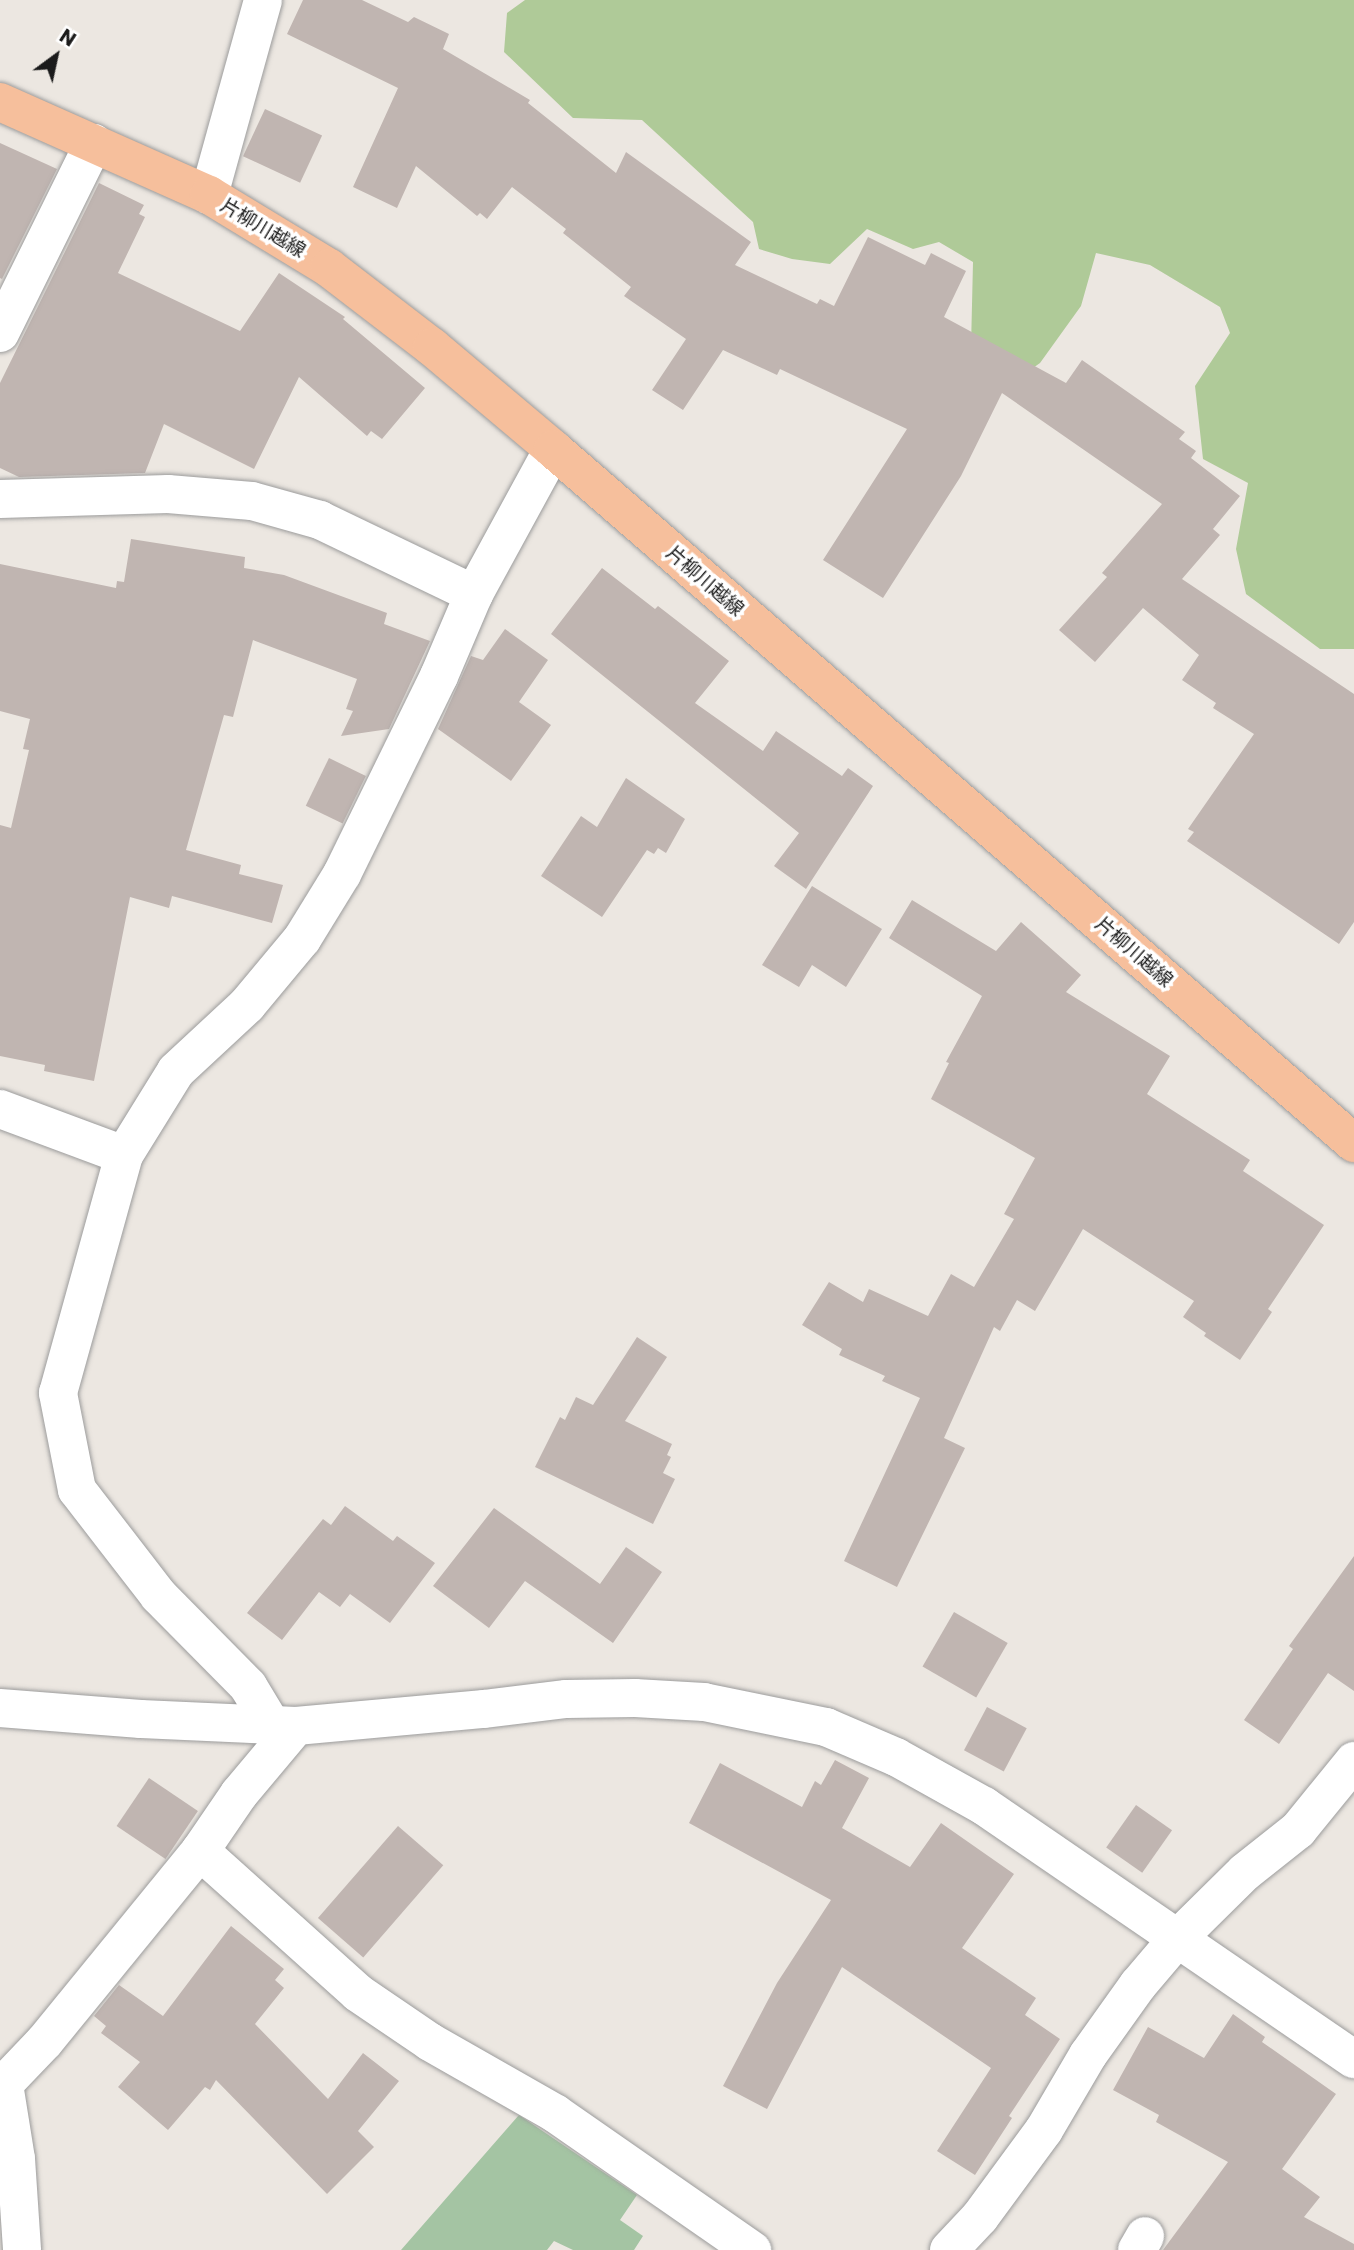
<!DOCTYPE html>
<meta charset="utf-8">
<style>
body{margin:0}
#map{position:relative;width:1354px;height:2250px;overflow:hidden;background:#ece7e1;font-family:Poppins,"Noto Sans JP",sans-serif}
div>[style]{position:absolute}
.forest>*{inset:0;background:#afca98}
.cemetery>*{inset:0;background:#a4c4a3}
.building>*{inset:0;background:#c0b5b1;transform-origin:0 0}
.roads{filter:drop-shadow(0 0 2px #9c9c9c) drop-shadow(0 0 2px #9c9c9c)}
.minor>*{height:38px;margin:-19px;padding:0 19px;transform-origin:19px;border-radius:19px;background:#fff}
.major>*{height:38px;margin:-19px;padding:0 19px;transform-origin:19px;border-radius:19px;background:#f6bf9c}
span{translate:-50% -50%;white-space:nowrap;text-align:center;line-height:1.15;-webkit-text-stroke:7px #fff;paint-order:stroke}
.street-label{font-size:19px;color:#1b1b1b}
.north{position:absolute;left:21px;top:21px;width:70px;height:70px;-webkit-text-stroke:5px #fff;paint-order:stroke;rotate:33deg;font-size:19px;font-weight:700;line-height:28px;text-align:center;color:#1b1b1b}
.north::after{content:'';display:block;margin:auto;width:24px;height:32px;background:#1b1b1b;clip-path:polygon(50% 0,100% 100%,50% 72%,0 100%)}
</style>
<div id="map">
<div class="forest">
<i style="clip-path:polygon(525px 0,1354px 0,1354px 649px,1320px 649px,1246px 594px,1236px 549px,1248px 483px,1203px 459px,1195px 386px,1230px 333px,1220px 307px,1150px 265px,1096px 253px,1081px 306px,1040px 363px,1009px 385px,971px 347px,973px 262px,939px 242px,913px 249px,867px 229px,830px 264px,792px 259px,759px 249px,753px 222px,642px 120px,573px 118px,504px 52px,507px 13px)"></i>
</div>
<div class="cemetery">
<i style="clip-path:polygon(519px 2115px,637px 2195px,620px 2220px,643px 2236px,634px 2250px,573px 2250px,554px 2241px,547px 2250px,401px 2250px)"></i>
</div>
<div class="building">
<i style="clip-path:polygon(303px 0,362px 0,408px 22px,414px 17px,449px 34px,443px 49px,530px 100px,528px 103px,616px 173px,626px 152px,751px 242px,735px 265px,817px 304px,820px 299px,834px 306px,868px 237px,925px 265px,931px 253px,966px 271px,944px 317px,1066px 383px,1082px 360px,1185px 432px,1179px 439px,1196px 451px,1191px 458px,1240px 496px,1213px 529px,1220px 535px,1182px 579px,1354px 694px,1354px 922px,1339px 944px,1187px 841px,1194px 832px,1188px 829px,1254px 734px,1213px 708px,1216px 703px,1182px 680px,1199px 655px,1143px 608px,1095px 662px,1059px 630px,1107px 577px,1102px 573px,1162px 504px,1002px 393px,961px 476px,883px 598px,823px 560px,907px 429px,780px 369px,777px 375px,723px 350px,683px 410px,652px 390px,686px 339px,624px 296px,631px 287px,563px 233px,566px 229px,512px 187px,487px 219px,480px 213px,477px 216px,416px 166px,397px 208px,353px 187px,398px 88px,287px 34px)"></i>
<i style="left:265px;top:109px;width:63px;height:52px;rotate:25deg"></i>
<i style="clip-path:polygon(0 143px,57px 169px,2px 279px,0 278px)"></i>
<i style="clip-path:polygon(99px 183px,144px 205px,139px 214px,145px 217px,118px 273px,240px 331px,279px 273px,345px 317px,343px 319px,425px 388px,382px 439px,371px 431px,367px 436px,299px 377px,254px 469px,164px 424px,145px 473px,19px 477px,0 468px,0 383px)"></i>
<i style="clip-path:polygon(131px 539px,245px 557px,244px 568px,284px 575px,387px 613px,384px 624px,430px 641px,389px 729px,341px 736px,353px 711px,346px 709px,357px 679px,253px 640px,233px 717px,224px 715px,186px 850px,241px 865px,239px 874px,283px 885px,272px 923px,172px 896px,169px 908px,130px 897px,94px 1081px,44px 1071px,45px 1065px,0 1056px,0 825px,11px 828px,29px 750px,23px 749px,30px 719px,0 711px,0 564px,116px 588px,117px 581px,124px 582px)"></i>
<i style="clip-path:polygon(602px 568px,655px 609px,658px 606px,729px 661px,695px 703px,763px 751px,776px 731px,842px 776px,848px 768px,873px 786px,806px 889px,774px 866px,799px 833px,551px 634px)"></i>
<i style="clip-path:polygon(505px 629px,548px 660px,519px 702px,551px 725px,511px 781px,438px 729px,471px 656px,483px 660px)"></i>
<i style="left:329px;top:758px;width:41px;height:53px;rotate:26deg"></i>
<i style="clip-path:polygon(626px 778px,685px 819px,666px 853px,658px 848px,654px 854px,647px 850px,602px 917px,541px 876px,581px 816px,597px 827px)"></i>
<i style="clip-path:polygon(812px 886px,882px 929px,846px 987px,812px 965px,799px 987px,762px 965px)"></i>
<i style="clip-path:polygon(912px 900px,996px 951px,1021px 922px,1081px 975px,1066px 992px,1170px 1056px,1147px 1094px,1250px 1160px,1243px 1171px,1324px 1225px,1268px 1309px,1272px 1312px,1240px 1360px,1204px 1336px,1206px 1333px,1183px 1317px,1194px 1301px,1083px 1229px,1035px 1311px,1017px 1300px,1000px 1331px,994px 1327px,944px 1438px,965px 1448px,897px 1587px,844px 1561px,920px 1398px,882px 1381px,885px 1376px,839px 1355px,842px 1349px,802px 1325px,829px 1282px,863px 1302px,869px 1289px,928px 1316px,951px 1274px,974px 1287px,1014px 1219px,1004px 1214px,1035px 1158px,931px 1099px,949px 1063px,946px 1062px,982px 996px,889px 938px)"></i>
<i style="clip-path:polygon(637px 1337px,667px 1357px,625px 1421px,672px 1444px,667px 1455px,671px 1457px,663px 1473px,675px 1479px,653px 1524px,535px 1467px,560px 1417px,565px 1420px,576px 1397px,593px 1405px)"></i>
<i style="clip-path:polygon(345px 1506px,393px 1541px,397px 1536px,435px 1563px,390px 1623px,350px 1594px,340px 1607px,319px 1592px,282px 1640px,247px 1613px,323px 1519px,331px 1525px)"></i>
<i style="clip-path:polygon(494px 1508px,600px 1584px,626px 1547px,662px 1572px,613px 1643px,525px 1581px,489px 1628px,433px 1586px)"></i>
<i style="clip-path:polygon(1354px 1556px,1354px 1691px,1328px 1673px,1279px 1744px,1244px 1720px,1293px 1649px,1289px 1646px)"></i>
<i style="left:954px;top:1612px;width:62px;height:63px;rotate:30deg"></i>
<i style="left:987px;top:1707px;width:45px;height:49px;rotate:28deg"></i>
<i style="clip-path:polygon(835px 1760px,869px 1778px,842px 1828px,910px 1867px,941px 1823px,1014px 1874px,962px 1948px,1036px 1998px,1025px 2015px,1060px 2039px,1009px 2116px,1012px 2118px,975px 2175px,937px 2151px,991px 2068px,842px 1967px,767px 2109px,723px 2086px,777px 1983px,831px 1900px,689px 1823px,720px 1763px,802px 1807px,815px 1781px,821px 1785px)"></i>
<i style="left:149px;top:1778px;width:59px;height:58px;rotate:34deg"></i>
<i style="left:1136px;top:1805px;width:44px;height:52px;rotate:35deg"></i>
<i style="left:398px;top:1826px;width:60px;height:122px;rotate:41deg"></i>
<i style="clip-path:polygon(231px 1926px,284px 1969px,275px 1980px,284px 1988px,255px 2024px,328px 2099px,363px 2053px,399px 2081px,358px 2131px,374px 2147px,327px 2194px,216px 2080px,210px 2090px,205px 2087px,168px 2130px,118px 2087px,140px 2062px,101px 2033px,106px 2026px,94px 2016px,119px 1985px,163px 2016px)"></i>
<i style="clip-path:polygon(1233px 2014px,1265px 2037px,1262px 2042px,1336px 2094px,1282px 2169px,1320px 2197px,1304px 2217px,1354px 2244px,1354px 2250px,1163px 2250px,1228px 2162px,1156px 2122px,1159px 2115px,1113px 2090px,1148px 2027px,1204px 2058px)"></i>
</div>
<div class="roads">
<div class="minor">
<i style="left:209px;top:195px;width:202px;rotate:-74.5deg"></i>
<i style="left:0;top:333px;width:212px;rotate:-63.7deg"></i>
<i style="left:0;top:499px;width:168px;rotate:-1.7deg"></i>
<i style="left:168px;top:494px;width:84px;rotate:4.8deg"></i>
<i style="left:252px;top:501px;width:71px;rotate:15.6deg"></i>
<i style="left:320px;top:520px;width:171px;rotate:25.7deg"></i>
<i style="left:0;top:1109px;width:132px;rotate:20.4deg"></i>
<i style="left:0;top:1708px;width:141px;rotate:4.5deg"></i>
<i style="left:141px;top:1719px;width:155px;rotate:2.6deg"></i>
<i style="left:296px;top:1726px;width:189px;rotate:-5.2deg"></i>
<i style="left:484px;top:1709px;width:83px;rotate:-7deg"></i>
<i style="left:566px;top:1699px;width:69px;rotate:-0.8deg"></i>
<i style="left:635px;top:1698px;width:69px;rotate:3.3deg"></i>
<i style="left:704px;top:1702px;width:125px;rotate:11.6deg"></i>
<i style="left:826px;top:1727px;width:76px;rotate:23.2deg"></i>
<i style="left:896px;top:1757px;width:101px;rotate:29.1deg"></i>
<i style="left:984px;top:1806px;width:448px;rotate:34.4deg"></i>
<i style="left:271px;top:1724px;width:44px;rotate:-121.2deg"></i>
<i style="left:248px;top:1686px;width:127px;rotate:-134.7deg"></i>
<i style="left:159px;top:1596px;width:134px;rotate:-127.7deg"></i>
<i style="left:77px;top:1490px;width:99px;rotate:-101.1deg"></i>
<i style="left:58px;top:1393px;width:247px;rotate:-74.5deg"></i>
<i style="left:124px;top:1155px;width:99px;rotate:-58.2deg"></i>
<i style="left:176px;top:1071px;width:97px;rotate:-42.9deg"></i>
<i style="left:247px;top:1005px;width:86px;rotate:-50.2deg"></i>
<i style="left:302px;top:939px;width:76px;rotate:-58.4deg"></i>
<i style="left:342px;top:874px;width:220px;rotate:-63.9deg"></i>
<i style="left:439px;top:676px;width:89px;rotate:-66.9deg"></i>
<i style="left:474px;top:594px;width:165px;rotate:-61.4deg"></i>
<i style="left:296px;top:1726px;width:89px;rotate:130deg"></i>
<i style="left:239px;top:1794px;width:69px;rotate:124.4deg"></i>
<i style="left:200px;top:1851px;width:212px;rotate:41.9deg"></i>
<i style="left:358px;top:1993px;width:87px;rotate:34.2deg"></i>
<i style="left:430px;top:2042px;width:145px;rotate:29.7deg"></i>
<i style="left:556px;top:2114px;width:239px;rotate:34.8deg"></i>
<i style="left:0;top:2081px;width:5px;rotate:37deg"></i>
<i style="left:4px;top:2084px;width:76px;rotate:80.9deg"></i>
<i style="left:16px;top:2159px;width:91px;rotate:86.2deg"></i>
<i style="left:4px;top:2084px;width:59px;rotate:-46.4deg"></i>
<i style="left:45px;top:2041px;width:245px;rotate:-50.8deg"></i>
<i style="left:949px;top:2250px;width:45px;rotate:-46.8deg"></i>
<i style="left:980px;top:2217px;width:108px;rotate:-53.7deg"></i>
<i style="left:1044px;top:2130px;width:87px;rotate:-59.6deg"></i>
<i style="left:1088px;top:2055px;width:86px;rotate:-54.5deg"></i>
<i style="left:1138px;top:1985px;width:60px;rotate:-49.7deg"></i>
<i style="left:1177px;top:1939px;width:95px;rotate:-44.6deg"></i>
<i style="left:1245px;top:1872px;width:68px;rotate:-38.4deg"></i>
<i style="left:1298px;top:1830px;width:89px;rotate:-50.9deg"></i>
<i style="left:1137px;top:2250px;width:16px;rotate:-60deg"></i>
</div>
<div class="major">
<i style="left:0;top:102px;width:229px;rotate:24deg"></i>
<i style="left:209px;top:195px;width:140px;rotate:31.3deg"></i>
<i style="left:329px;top:268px;width:130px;rotate:37.5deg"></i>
<i style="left:432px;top:347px;width:158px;rotate:40.1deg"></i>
<i style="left:553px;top:449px;width:1060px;rotate:40.91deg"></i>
</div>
</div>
<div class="street-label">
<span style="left:263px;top:228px;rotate:31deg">片柳川越線</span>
<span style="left:705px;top:581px;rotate:41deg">片柳川越線</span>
<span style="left:1134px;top:952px;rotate:41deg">片柳川越線</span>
</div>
<div class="north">N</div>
</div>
